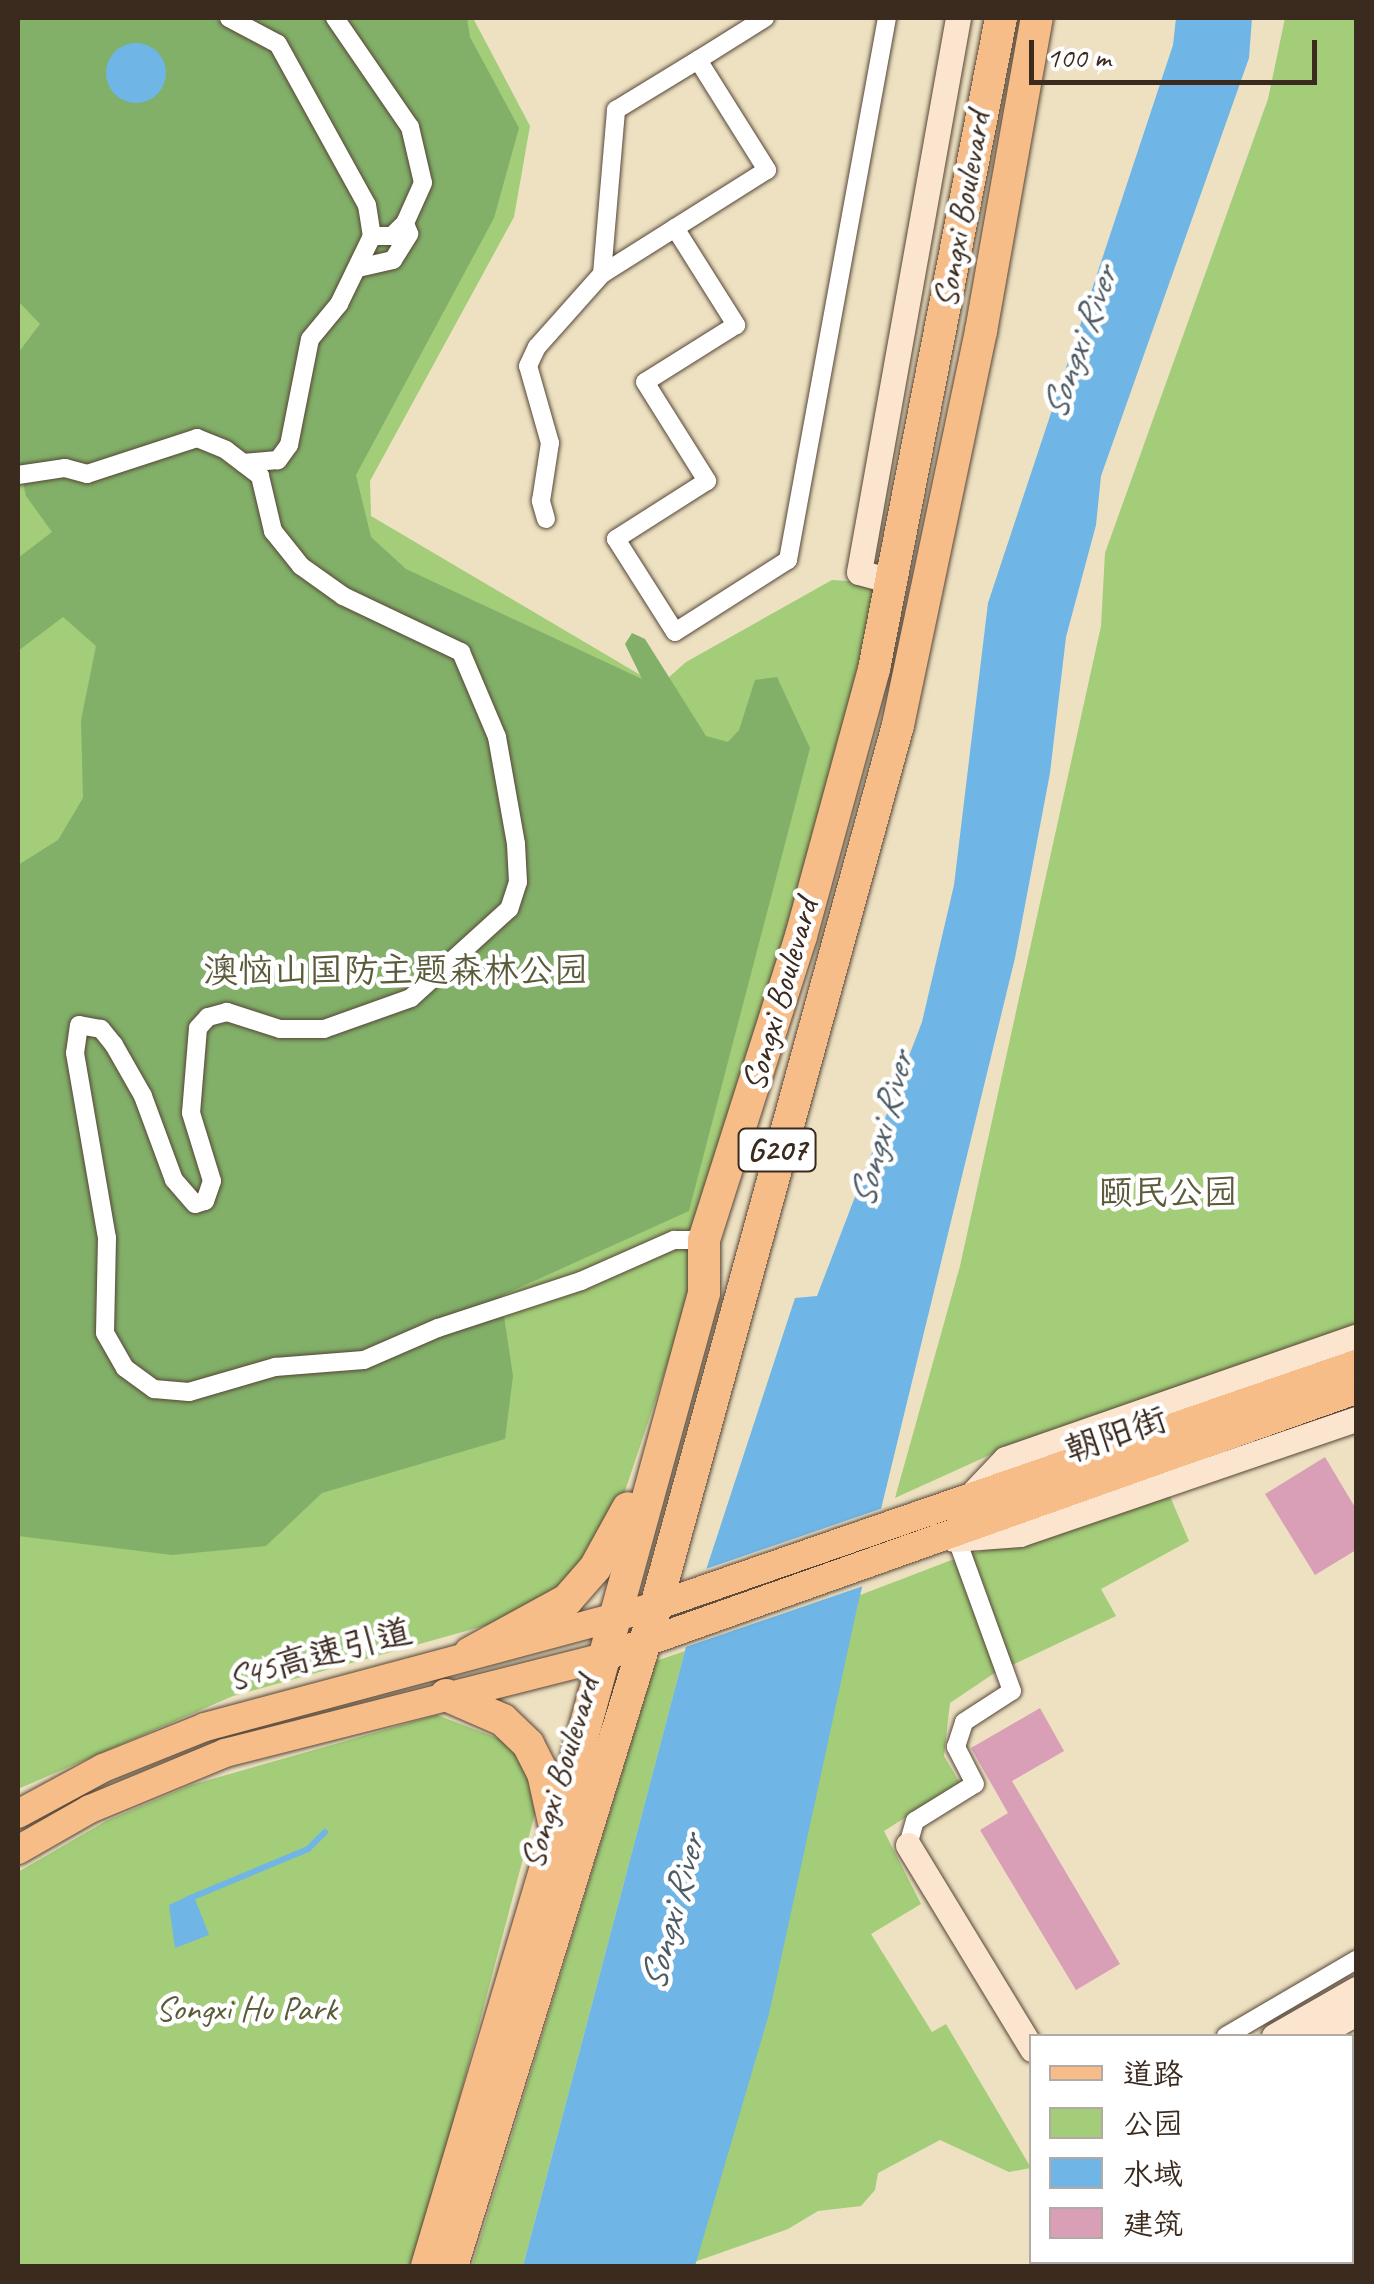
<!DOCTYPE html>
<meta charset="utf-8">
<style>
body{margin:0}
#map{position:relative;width:1374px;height:2284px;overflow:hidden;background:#ede1c2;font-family:Caveat,"LXGW WenKai TC",sans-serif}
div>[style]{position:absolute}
.green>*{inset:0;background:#a3cd79}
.forest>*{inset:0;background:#82b069}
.water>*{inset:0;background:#6fb5e6}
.round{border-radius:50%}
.pier>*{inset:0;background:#ede1c2}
.stream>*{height:6px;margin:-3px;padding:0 3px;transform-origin:3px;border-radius:3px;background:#6fb5e6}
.building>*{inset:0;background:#d89fb6}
.roads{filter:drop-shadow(0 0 2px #564537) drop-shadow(0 0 2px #564537)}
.street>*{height:18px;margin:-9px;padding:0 9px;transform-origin:9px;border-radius:9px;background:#fff}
.secondary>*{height:25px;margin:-12.5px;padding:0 12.5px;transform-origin:12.5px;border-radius:12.5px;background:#fce5cf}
.primary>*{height:28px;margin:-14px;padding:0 14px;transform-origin:14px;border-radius:14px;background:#f7bd88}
.highway>*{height:32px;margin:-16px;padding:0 16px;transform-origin:16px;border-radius:16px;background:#f7bd88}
span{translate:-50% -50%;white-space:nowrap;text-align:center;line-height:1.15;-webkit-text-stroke:9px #fff;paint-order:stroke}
.shield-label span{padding:2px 8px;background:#fff;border:2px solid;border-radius:8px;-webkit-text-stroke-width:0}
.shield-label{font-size:32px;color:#3b2a1e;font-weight:700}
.street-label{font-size:35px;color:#3b2a1e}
.park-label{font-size:35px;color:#5a5b39}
.water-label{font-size:38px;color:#4d5b64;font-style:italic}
.frame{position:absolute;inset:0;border:20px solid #3b2a1e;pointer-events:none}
.legend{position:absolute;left:1029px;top:2034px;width:325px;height:230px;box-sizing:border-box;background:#fff;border:2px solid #b1aaa5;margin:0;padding:12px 18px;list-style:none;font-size:30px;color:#3b2a1e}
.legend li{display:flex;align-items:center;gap:20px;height:50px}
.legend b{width:50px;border:2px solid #b1aaa5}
.scale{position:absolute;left:1029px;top:40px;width:288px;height:45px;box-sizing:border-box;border:5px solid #3b2a1e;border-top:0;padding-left:12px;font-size:30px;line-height:35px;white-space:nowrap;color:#3b2a1e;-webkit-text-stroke:8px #fff;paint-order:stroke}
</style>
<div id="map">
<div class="green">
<i style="clip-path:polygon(18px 18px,473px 18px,530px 126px,514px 217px,370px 481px,371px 516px,659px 686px,686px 662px,832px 580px,896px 584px,730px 1177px,618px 1512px,582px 1572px,527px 1614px,233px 1696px,18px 1789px)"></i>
<i style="clip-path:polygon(1285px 18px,1356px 18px,1356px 1327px,994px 1453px,895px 1498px,960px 1266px,1101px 626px,1105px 553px,1268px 99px)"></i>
<i style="clip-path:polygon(1169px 1494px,1189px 1541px,1101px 1589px,1116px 1616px,993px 1674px,950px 1703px,944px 1756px,960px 1783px,884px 1831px,921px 1904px,871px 1934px,932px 2032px,946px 2024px,1031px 2168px,1009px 2172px,940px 2140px,878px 2173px,875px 2190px,861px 2206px,818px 2211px,788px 2229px,683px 2266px,842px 1602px,949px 1561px)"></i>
<i style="clip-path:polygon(685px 1651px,523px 2266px,472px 2266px,656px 1661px)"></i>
<i style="clip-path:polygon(437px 1715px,508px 1742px,522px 1757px,538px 1802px,415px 2266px,18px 2266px,18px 1872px,106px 1821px,191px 1785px)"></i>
</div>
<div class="forest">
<i style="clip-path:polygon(18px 18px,467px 18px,470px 37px,519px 128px,494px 218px,356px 475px,371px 537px,406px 569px,642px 679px,625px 644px,632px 633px,645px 639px,706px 736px,728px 742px,739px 730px,755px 680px,777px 677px,810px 748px,689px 1211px,501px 1296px,513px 1376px,505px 1439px,322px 1493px,266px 1546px,172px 1555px,18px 1536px,18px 865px,58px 840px,83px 798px,81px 720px,96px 646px,63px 617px,18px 651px,18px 558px,52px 532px,26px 496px,18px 460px,18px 353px,40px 324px,18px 301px)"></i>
</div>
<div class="water">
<i style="clip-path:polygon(1176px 18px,1252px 18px,1249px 58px,1101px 476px,1096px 525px,1066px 637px,1050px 773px,1015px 958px,857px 1608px,769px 2014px,695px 2266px,523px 2266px,707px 1567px,795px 1298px,817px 1296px,922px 1022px,954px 885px,988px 603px,1173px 45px)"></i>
<i class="round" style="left:106px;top:43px;width:60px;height:60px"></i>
<i style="clip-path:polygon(193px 1894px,209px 1935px,175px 1948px,169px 1905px)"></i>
</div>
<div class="pier">
<i style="clip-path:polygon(889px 1506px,869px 1584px,680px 1649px,700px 1571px)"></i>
</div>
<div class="stream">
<i style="left:188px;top:1899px;width:130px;rotate:-22.6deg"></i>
<i style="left:308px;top:1849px;width:24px;rotate:-45deg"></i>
</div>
<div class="building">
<i style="clip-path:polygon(1325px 1457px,1356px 1509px,1356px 1550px,1315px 1575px,1265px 1494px)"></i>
<i style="clip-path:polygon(1040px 1708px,1064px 1751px,1012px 1781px,1120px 1964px,1076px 1990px,980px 1830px,1008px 1813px,971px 1748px)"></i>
</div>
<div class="roads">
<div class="street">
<i style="left:229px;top:18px;width:55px;rotate:28deg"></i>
<i style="left:278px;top:44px;width:184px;rotate:61.1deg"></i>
<i style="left:367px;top:205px;width:31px;rotate:81deg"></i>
<i style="left:372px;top:236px;width:76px;rotate:115.9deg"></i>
<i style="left:339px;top:304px;width:45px;rotate:129.6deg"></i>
<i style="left:310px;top:339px;width:108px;rotate:101.2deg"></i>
<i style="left:289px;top:445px;width:19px;rotate:126deg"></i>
<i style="left:278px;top:460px;width:35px;rotate:175deg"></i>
<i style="left:335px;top:18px;width:132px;rotate:55.5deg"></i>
<i style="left:410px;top:127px;width:57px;rotate:76.9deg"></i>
<i style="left:423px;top:183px;width:44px;rotate:114.2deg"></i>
<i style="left:765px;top:18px;width:79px;rotate:147.9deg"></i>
<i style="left:698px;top:60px;width:130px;rotate:57.9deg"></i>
<i style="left:767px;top:170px;width:109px;rotate:147.8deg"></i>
<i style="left:675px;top:228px;width:115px;rotate:57.8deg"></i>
<i style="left:736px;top:325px;width:107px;rotate:147.9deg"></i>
<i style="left:645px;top:382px;width:117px;rotate:57.9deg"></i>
<i style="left:707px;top:481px;width:108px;rotate:147.5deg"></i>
<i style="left:616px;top:539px;width:110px;rotate:57.6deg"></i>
<i style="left:675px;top:632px;width:134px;rotate:-32.5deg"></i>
<i style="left:788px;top:560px;width:551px;rotate:-79.65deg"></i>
<i style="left:358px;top:268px;width:36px;rotate:-13deg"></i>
<i style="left:393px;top:260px;width:31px;rotate:-58deg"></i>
<i style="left:409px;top:234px;width:12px;rotate:-110deg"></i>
<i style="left:405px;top:223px;width:18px;rotate:135deg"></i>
<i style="left:392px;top:236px;width:20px;rotate:180deg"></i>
<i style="left:602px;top:274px;width:165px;rotate:-85.1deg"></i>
<i style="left:616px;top:110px;width:96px;rotate:-31.4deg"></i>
<i style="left:18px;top:475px;width:48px;rotate:-8.5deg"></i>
<i style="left:65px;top:468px;width:23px;rotate:15deg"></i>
<i style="left:87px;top:474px;width:116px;rotate:-18.1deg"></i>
<i style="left:197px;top:438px;width:31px;rotate:22deg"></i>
<i style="left:226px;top:450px;width:43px;rotate:37.4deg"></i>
<i style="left:260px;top:476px;width:57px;rotate:76.7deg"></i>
<i style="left:273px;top:531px;width:45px;rotate:51.3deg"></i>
<i style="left:301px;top:566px;width:52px;rotate:35.5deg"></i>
<i style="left:343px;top:596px;width:131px;rotate:25.4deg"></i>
<i style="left:461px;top:652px;width:92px;rotate:67deg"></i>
<i style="left:497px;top:737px;width:109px;rotate:79.9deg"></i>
<i style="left:516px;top:844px;width:38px;rotate:87deg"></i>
<i style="left:518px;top:882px;width:28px;rotate:108deg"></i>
<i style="left:509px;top:909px;width:132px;rotate:137.8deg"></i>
<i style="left:411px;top:998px;width:92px;rotate:160.4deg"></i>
<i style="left:324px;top:1029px;width:44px;rotate:180deg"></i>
<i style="left:280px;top:1029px;width:56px;rotate:-162.2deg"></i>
<i style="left:227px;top:1012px;width:20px;rotate:165deg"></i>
<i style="left:208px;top:1017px;width:15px;rotate:132deg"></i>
<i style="left:198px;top:1028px;width:85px;rotate:94.7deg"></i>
<i style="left:191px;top:1113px;width:71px;rotate:72.8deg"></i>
<i style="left:212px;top:1181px;width:21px;rotate:109deg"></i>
<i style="left:205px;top:1201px;width:10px;rotate:163deg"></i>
<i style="left:195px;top:1204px;width:32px;rotate:-131deg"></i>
<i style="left:174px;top:1180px;width:90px;rotate:-110.3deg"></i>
<i style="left:143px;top:1096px;width:59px;rotate:-119.6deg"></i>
<i style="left:114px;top:1045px;width:21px;rotate:-129deg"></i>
<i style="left:101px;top:1029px;width:22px;rotate:-170deg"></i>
<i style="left:79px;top:1025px;width:28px;rotate:98deg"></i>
<i style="left:75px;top:1053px;width:188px;rotate:80.2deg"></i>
<i style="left:107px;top:1238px;width:95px;rotate:91.2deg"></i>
<i style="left:105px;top:1333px;width:40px;rotate:60.3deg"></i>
<i style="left:125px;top:1368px;width:36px;rotate:36deg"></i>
<i style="left:154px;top:1389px;width:35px;rotate:5deg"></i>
<i style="left:189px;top:1392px;width:90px;rotate:-16.2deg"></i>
<i style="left:275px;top:1367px;width:89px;rotate:-4.5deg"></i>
<i style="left:364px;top:1360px;width:81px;rotate:-23.4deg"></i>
<i style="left:438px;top:1328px;width:151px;rotate:-18.2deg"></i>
<i style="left:581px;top:1281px;width:102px;rotate:-23.8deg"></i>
<i style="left:674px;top:1240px;width:30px"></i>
<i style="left:546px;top:519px;width:19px;rotate:-106deg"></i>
<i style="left:541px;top:501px;width:59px;rotate:-81.2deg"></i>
<i style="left:550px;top:443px;width:80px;rotate:-105.9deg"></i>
<i style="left:528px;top:366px;width:21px;rotate:-65deg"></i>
<i style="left:537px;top:347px;width:98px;rotate:-48.3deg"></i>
<i style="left:602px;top:274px;width:86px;rotate:-32.2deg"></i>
<i style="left:908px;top:1845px;width:25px;rotate:-74deg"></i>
<i style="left:915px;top:1821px;width:70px;rotate:-31.7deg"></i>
<i style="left:975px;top:1784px;width:42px;rotate:-117.2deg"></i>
<i style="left:956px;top:1747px;width:26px;rotate:-72deg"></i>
<i style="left:964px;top:1722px;width:57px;rotate:-32.9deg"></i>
<i style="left:1012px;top:1691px;width:169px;rotate:-110deg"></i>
<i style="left:1226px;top:2036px;width:151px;rotate:-30.3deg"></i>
<i style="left:1352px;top:2052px;width:4px;rotate:-27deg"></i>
</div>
<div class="secondary">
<i style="left:892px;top:581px;width:34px;rotate:-165deg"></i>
<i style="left:859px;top:572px;width:563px;rotate:-79.87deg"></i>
<i style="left:969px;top:1497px;width:52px;rotate:-46.5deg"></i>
<i style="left:1005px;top:1459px;width:372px;rotate:-19.2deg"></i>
<i style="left:953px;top:1539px;width:67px;rotate:-4.3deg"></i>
<i style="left:1020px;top:1534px;width:355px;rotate:-18.9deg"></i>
<i style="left:908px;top:1845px;width:239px;rotate:58.7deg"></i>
<i style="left:1274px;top:2036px;width:95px;rotate:-29.8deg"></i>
<i style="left:1315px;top:2036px;width:47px;rotate:-29.3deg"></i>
</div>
<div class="primary">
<i style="left:18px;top:1814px;width:97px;rotate:-28.4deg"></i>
<i style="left:103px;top:1768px;width:110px;rotate:-21.9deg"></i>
<i style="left:205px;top:1727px;width:467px;rotate:-15deg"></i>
<i style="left:656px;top:1606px;width:741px;rotate:-19.07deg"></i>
<i style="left:18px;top:1850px;width:83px;rotate:-29.7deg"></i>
<i style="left:90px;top:1809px;width:146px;rotate:-22.5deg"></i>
<i style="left:225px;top:1753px;width:391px;rotate:-14.2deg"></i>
<i style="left:604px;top:1657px;width:798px;rotate:-19.55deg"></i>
</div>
<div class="highway">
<i style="left:470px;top:1653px;width:111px;rotate:-28.7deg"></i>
<i style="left:567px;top:1600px;width:43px;rotate:-48.8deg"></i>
<i style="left:595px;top:1568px;width:68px;rotate:-61.2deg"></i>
<i style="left:446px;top:1695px;width:62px;rotate:23.7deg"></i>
<i style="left:503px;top:1720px;width:35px;rotate:44deg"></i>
<i style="left:528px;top:1744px;width:33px;rotate:63deg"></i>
<i style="left:543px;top:1773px;width:55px;rotate:77.5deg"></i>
<i style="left:427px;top:2266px;width:452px;rotate:-73.4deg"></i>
<i style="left:556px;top:1833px;width:560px;rotate:-74.67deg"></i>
<i style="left:704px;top:1293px;width:53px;rotate:-90deg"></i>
<i style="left:704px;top:1240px;width:319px;rotate:-72.3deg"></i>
<i style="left:801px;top:936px;width:277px;rotate:-74.7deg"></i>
<i style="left:874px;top:669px;width:663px;rotate:-78.96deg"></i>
<i style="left:452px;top:2266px;width:691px;rotate:-72.82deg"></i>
<i style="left:656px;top:1606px;width:914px;rotate:-74.64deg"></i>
<i style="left:898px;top:725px;width:403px;rotate:-78.1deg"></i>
<i style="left:981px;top:331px;width:318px;rotate:-79.9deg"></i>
</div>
</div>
<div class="shield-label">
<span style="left:777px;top:1150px">G207</span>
</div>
<div class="street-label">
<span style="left:962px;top:210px;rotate:-80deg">Songxi Boulevard</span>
<span style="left:780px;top:995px;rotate:-74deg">Songxi Boulevard</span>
<span style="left:1116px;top:1435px;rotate:-19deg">朝阳街</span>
<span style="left:320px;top:1655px;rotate:-15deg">S45高速引道</span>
<span style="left:560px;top:1773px;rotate:-73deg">Songxi Boulevard</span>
</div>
<div class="park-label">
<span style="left:396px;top:971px">澳恼山国防主题森林公园</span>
<span style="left:1168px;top:1193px">颐民公园</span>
<span style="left:246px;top:2009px">Songxi Hu Park</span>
</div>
<div class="water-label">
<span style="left:1079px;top:343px;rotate:-70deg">Songxi River</span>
<span style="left:881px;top:1130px;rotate:-75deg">Songxi River</span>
<span style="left:672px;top:1913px;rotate:-75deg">Songxi River</span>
</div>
<div class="frame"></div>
<ul class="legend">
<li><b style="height:12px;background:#f7bd88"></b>道路</li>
<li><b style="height:28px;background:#a3cd79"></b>公园</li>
<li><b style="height:28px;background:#6fb5e6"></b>水域</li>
<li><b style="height:28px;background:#d89fb6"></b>建筑</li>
</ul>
<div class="scale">100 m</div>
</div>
